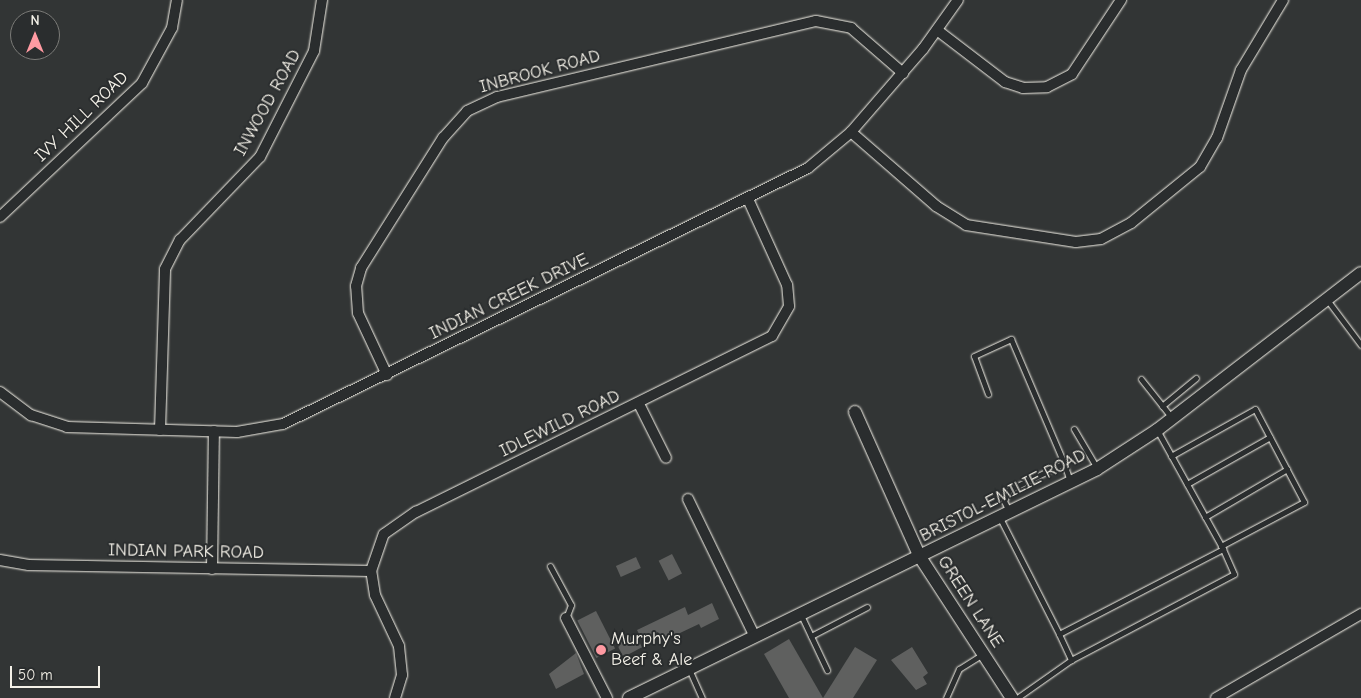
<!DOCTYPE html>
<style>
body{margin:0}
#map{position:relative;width:1361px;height:698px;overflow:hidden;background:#323535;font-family:"Comic Neue",sans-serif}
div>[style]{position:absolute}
.building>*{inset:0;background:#5f605f;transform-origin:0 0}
.roads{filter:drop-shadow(0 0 1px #f4f1e8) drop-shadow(0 0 1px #f4f1e8)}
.service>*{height:5px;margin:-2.5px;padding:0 2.5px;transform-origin:2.5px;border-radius:2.5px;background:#2a2d2e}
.minor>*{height:10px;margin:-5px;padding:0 5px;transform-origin:5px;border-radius:5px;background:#2a2d2e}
.tertiary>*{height:12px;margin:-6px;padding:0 6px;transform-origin:6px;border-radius:6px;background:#2a2d2e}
.dots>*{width:14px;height:14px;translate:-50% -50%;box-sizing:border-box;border:2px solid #2a2d2e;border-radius:50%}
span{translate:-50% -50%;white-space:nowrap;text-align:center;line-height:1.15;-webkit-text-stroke:4px #2a2d2e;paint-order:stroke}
.street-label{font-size:18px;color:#f4f1e8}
.poi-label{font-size:18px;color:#f4f1e8}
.left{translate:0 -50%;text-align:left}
.north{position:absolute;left:10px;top:10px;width:50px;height:50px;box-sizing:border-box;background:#2a2d2e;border:1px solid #7b7b78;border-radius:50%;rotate:0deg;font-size:14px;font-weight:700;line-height:20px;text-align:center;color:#f4f1e8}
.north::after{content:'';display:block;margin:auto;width:18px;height:22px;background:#ff9aa2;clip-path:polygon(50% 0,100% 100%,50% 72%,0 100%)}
.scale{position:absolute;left:10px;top:666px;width:90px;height:22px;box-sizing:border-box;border:2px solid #f4f1e8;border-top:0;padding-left:6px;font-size:15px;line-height:18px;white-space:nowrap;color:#f4f1e8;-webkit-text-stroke:4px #2a2d2e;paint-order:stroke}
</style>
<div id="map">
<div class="building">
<i style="left:672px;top:554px;width:22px;height:15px;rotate:63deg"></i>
<i style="left:636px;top:557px;width:12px;height:22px;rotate:66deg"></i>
<i style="clip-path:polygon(712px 603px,719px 619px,701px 628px,699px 624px,663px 641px,658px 632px,642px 640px,637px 630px,685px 607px,688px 615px)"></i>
<i style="left:596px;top:611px;width:42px;height:21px;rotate:63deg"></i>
<i style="left:635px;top:634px;width:15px;height:21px;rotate:62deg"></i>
<i style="clip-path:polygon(789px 639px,823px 698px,789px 698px,764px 654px)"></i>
<i style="clip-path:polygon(855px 647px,877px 660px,853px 698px,823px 698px)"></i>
<i style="clip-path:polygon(912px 647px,928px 673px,923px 677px,927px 684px,916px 690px,891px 660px)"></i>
<i style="clip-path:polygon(576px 653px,584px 674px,556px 689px,549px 674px)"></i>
</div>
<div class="roads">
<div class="service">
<i style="left:1328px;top:301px;width:55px;rotate:53.1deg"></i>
<i style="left:1141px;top:379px;width:50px;rotate:51.5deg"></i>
<i style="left:988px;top:394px;width:40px;rotate:-110.2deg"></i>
<i style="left:974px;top:356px;width:41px;rotate:-24.7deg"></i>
<i style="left:1011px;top:339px;width:135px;rotate:66.9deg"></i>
<i style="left:1162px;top:406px;width:44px;rotate:-39.5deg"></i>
<i style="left:1074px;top:429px;width:45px;rotate:59.5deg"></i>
<i style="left:1171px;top:456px;width:96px;rotate:-29.2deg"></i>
<i style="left:1255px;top:409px;width:105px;rotate:62.2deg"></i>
<i style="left:1304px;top:502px;width:94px;rotate:152.1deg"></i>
<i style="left:1187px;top:484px;width:95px;rotate:-29.5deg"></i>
<i style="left:1009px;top:511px;width:11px;rotate:-117deg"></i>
<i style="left:1004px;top:501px;width:12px;rotate:-66deg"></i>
<i style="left:1009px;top:490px;width:61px;rotate:-26.1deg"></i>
<i style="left:1064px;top:463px;width:20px;rotate:72deg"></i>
<i style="left:1205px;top:517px;width:95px;rotate:-30.3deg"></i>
<i style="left:1000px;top:518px;width:130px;rotate:63deg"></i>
<i style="left:1059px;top:634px;width:185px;rotate:-27.4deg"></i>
<i style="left:1223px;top:549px;width:136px;rotate:-119deg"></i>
<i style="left:550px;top:566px;width:44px;rotate:61.7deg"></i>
<i style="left:571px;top:605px;width:14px;rotate:111deg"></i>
<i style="left:801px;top:615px;width:61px;rotate:64.7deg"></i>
<i style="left:1059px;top:634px;width:29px;rotate:65deg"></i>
<i style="left:1071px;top:660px;width:184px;rotate:-27.8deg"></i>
<i style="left:1234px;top:574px;width:27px;rotate:-114deg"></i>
<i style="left:811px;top:636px;width:63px;rotate:-27.4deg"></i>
<i style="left:689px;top:669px;width:32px;rotate:66deg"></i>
<i style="left:946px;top:698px;width:32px;rotate:-66deg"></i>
<i style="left:959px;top:669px;width:28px;rotate:-32deg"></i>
<i style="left:1017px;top:698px;width:66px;rotate:-35.1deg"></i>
</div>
<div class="minor">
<i style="left:937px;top:30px;width:86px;rotate:37.4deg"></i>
<i style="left:1005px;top:82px;width:19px;rotate:18deg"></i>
<i style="left:1023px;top:88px;width:24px;rotate:-2deg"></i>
<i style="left:1047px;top:87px;width:28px;rotate:-27deg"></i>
<i style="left:1072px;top:74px;width:89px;rotate:-56.5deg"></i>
<i style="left:851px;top:132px;width:113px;rotate:41deg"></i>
<i style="left:936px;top:206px;width:36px;rotate:32deg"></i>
<i style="left:966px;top:225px;width:111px;rotate:8.8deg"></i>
<i style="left:1076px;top:242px;width:25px;rotate:-7deg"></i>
<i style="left:1101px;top:239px;width:34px;rotate:-28deg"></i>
<i style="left:1131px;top:223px;width:89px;rotate:-39.1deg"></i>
<i style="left:1200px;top:167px;width:34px;rotate:-60deg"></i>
<i style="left:1217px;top:138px;width:72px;rotate:-70.6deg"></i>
<i style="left:1241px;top:70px;width:82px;rotate:-59deg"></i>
<i style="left:0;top:217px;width:195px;rotate:-43.3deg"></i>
<i style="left:142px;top:83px;width:63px;rotate:-61.4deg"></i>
<i style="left:172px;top:28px;width:28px;rotate:-80deg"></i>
<i style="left:387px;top:375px;width:68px;rotate:-115.1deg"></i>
<i style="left:358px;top:313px;width:27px;rotate:-94deg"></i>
<i style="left:356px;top:286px;width:19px;rotate:-74deg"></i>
<i style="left:361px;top:268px;width:154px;rotate:-57.8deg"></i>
<i style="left:443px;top:138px;width:36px;rotate:-48deg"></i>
<i style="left:467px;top:111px;width:33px;rotate:-25deg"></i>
<i style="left:497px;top:97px;width:328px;rotate:-13.4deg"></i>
<i style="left:816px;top:21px;width:36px;rotate:11deg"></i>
<i style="left:851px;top:28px;width:69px;rotate:40.9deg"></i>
<i style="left:0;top:392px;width:39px;rotate:37deg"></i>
<i style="left:31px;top:415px;width:38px;rotate:18deg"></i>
<i style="left:67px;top:427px;width:170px;rotate:1.7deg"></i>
<i style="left:237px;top:432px;width:47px;rotate:-9.9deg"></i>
<i style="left:283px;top:424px;width:584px;rotate:-25.99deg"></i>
<i style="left:808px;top:168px;width:56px;rotate:-39.9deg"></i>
<i style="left:851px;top:132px;width:110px;rotate:-49.1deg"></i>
<i style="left:923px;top:49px;width:60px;rotate:-54.5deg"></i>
<i style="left:639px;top:404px;width:60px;rotate:63.4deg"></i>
<i style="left:160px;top:430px;width:161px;rotate:-88.2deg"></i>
<i style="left:165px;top:269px;width:33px;rotate:-63deg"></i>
<i style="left:180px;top:240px;width:115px;rotate:-46.1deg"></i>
<i style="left:260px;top:157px;width:119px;rotate:-63deg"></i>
<i style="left:314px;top:51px;width:52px;rotate:-81.1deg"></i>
<i style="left:688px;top:499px;width:153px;rotate:64.1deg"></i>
<i style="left:0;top:560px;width:29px;rotate:10deg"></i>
<i style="left:29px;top:565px;width:342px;rotate:1deg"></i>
<i style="left:212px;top:569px;width:138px;rotate:-89.2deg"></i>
<i style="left:566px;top:618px;width:90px;rotate:62.9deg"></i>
<i style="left:395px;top:698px;width:24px;rotate:-73deg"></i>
<i style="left:402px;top:675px;width:29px;rotate:-96deg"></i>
<i style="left:399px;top:646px;width:56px;rotate:-115.2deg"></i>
<i style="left:375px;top:595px;width:24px;rotate:-99deg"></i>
<i style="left:371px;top:571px;width:39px;rotate:-71deg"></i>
<i style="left:384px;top:534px;width:39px;rotate:-35deg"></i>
<i style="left:416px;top:512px;width:397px;rotate:-26.3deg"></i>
<i style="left:772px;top:336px;width:34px;rotate:-60deg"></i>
<i style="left:789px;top:306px;width:21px;rotate:-95deg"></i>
<i style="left:787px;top:285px;width:94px;rotate:-114.4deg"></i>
<i style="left:1216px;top:698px;width:168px;rotate:-30.1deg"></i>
</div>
<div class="tertiary">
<i style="left:855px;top:412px;width:159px;rotate:65.9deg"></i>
<i style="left:920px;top:557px;width:168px;rotate:56.9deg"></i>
<i style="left:629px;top:698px;width:521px;rotate:-26.07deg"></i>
<i style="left:1097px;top:469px;width:72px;rotate:-33deg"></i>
<i style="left:1157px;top:430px;width:257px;rotate:-37.6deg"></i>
</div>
</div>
<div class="dots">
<i style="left:601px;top:650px;background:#ff9aa2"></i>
</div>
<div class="street-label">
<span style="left:540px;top:72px;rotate:-15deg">INBROOK ROAD</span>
<span style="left:268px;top:103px;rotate:-61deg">INWOOD ROAD</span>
<span style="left:82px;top:117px;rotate:-44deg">IVY HILL ROAD</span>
<span style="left:509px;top:297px;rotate:-26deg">INDIAN CREEK DRIVE</span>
<span style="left:560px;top:424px;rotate:-26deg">IDLEWILD ROAD</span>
<span style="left:1003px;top:496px;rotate:-27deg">BRISTOL-EMILIE ROAD</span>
<span style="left:186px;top:552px;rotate:1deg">INDIAN PARK ROAD</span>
<span style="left:970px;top:602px;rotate:57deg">GREEN LANE</span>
</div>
<div class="poi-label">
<span class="left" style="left:611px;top:650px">Murphy's<br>Beef &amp; Ale</span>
</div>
<div class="north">N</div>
<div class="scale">50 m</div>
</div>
